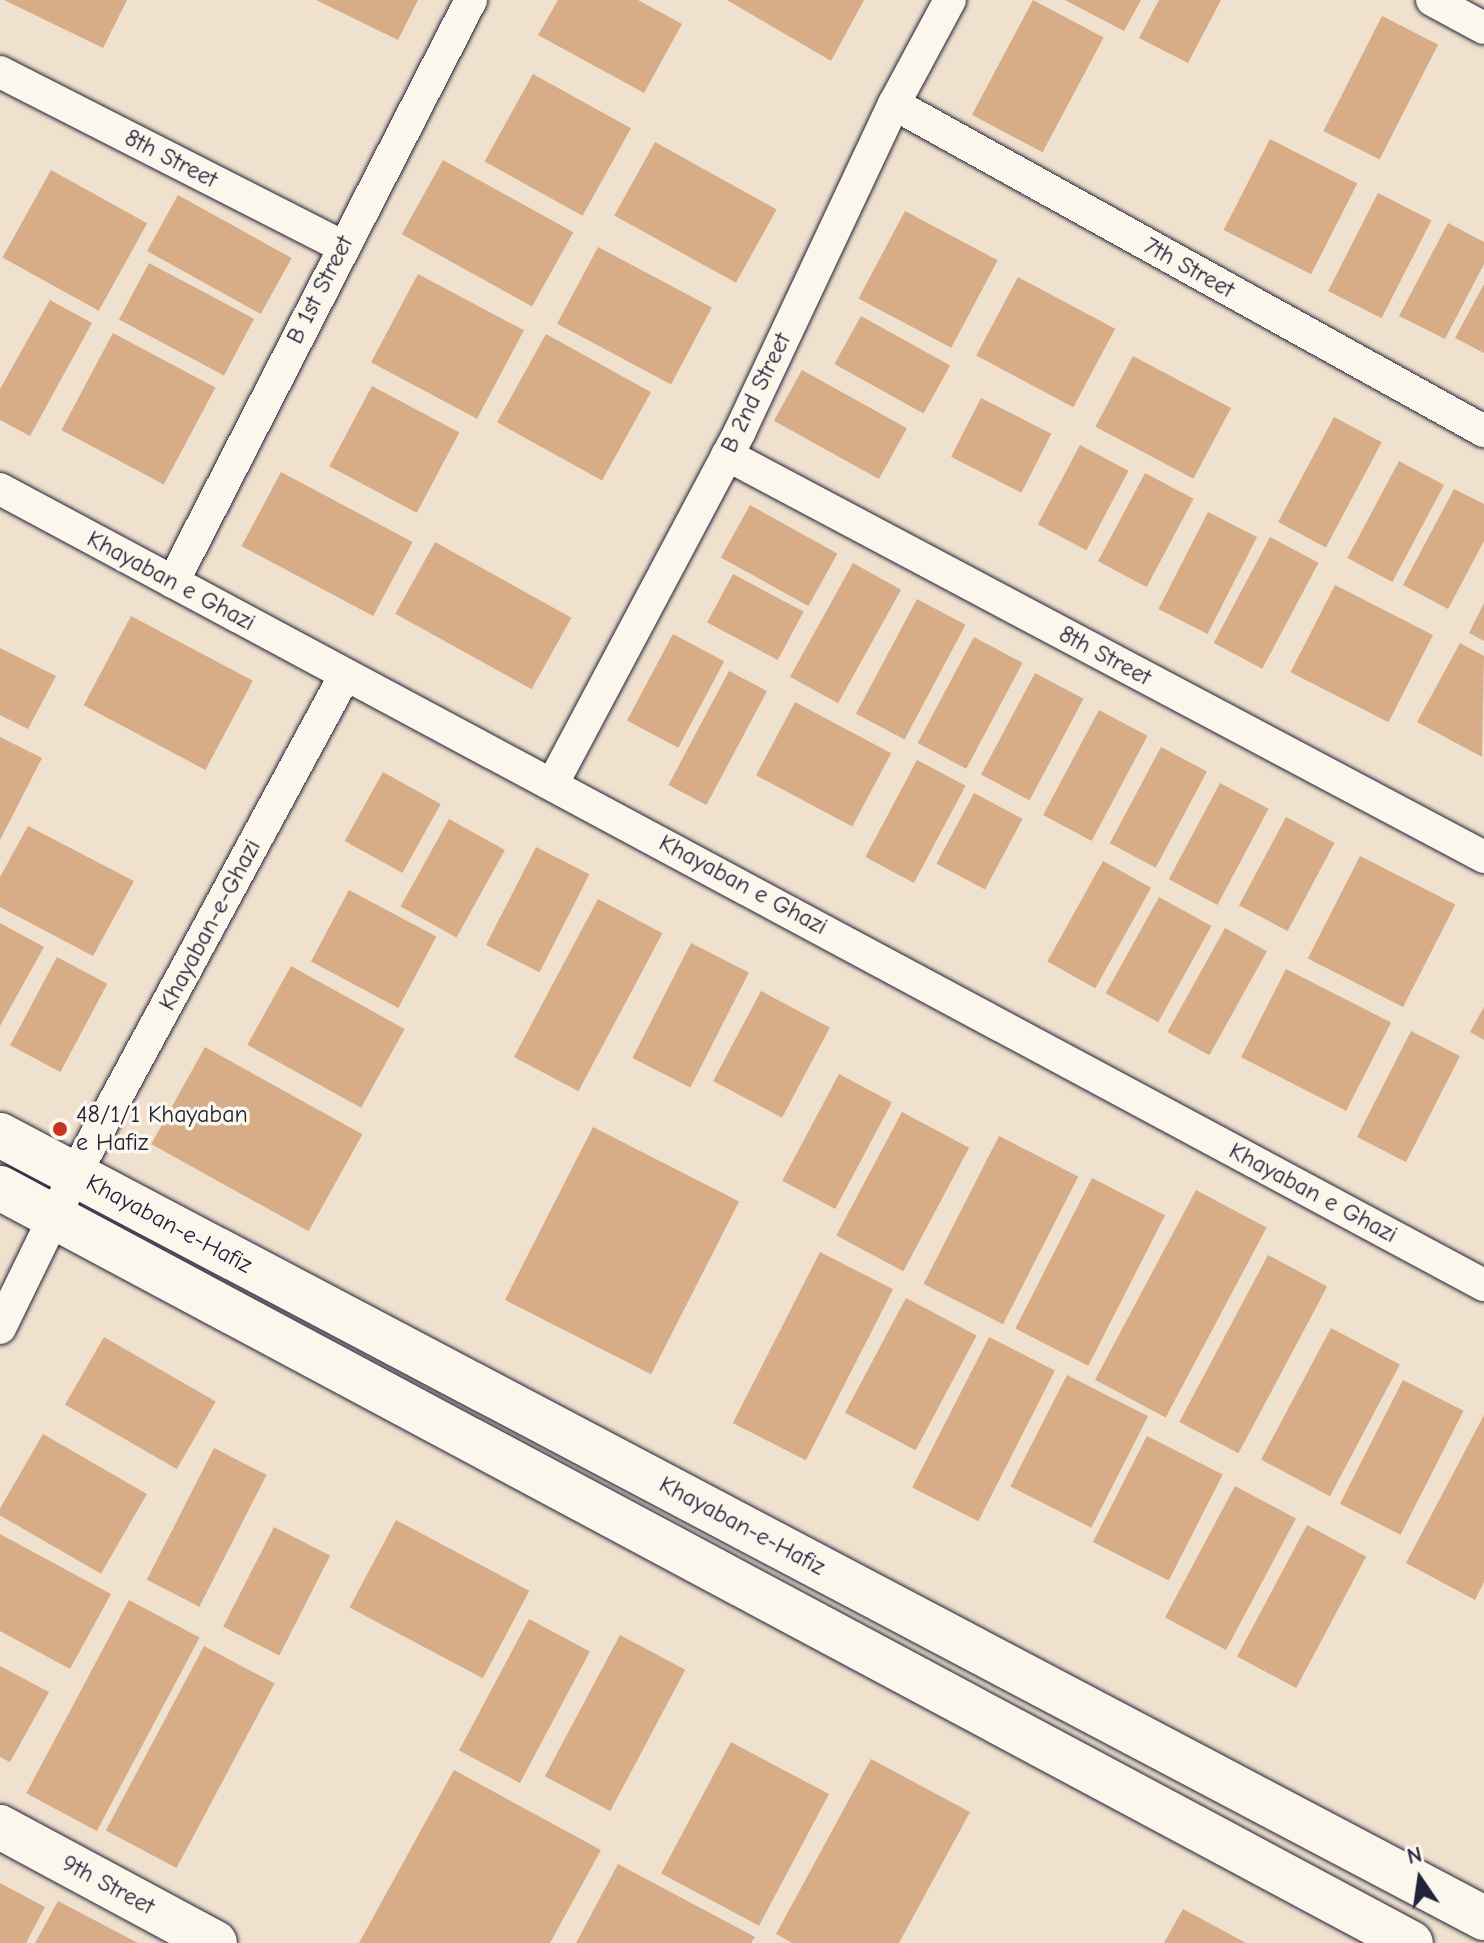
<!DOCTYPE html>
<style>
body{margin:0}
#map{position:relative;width:1484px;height:1943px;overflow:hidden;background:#f0e1ce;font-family:"Comic Neue",sans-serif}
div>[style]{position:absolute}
.building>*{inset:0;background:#d6ad87;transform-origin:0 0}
.roads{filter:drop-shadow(0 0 2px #22223b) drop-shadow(0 0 2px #22223b)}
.street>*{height:32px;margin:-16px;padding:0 16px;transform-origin:16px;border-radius:16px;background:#fbf7ec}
.secondary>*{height:44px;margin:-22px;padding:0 22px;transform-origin:22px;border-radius:22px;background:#fbf7ec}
.primary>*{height:44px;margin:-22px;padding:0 22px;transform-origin:22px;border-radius:22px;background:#fbf7ec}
.dots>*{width:22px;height:22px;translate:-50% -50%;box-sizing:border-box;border:4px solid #fbf7ec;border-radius:50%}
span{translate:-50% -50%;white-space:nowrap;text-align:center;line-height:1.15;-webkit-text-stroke:7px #fbf7ec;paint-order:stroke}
.street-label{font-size:24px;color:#22223b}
.poi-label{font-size:24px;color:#22223b}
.left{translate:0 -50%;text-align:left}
.north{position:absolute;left:1380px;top:1839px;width:80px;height:80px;-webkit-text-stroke:6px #fbf7ec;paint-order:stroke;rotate:347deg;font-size:22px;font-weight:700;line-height:32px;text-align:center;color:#22223b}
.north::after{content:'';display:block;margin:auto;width:28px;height:36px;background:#22223b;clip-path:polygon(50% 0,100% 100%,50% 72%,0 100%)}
</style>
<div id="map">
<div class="building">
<i style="clip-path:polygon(4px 0,127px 0,103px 48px)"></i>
<i style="clip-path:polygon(316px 0,418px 0,398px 40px)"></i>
<i style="clip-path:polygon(558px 0,638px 0,682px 24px,644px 93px,538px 35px)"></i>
<i style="clip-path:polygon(727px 0,864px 0,831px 61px)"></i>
<i style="left:1033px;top:0;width:80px;height:130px;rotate:28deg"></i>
<i style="clip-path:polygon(1065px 0,1141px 0,1124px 31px)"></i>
<i style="clip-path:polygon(1159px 0,1221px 0,1188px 63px,1139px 38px)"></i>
<i style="left:1382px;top:16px;width:63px;height:129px;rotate:27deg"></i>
<i style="left:533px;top:74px;width:112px;height:100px;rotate:29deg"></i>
<i style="left:1270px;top:139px;width:98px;height:102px;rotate:27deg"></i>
<i style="left:655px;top:142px;width:139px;height:84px;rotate:29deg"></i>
<i style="left:443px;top:160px;width:149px;height:85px;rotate:29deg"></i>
<i style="left:51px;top:170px;width:110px;height:100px;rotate:29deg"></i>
<i style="left:1378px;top:193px;width:60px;height:110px;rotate:27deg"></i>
<i style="left:178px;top:195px;width:130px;height:64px;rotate:29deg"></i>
<i style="left:905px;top:211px;width:105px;height:99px;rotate:28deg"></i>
<i style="clip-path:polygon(1448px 223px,1484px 242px,1484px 264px,1445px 339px,1399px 316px)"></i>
<i style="left:598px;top:247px;width:129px;height:87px;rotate:28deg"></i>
<i style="left:149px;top:263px;width:119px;height:64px;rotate:28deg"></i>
<i style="left:418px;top:274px;width:120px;height:100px;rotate:28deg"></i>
<i style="left:1018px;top:277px;width:110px;height:89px;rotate:28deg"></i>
<i style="clip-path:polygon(1484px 284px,1484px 353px,1455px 338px)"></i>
<i style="clip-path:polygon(50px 300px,92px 323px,30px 436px,0 420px,0 389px)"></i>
<i style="left:861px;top:316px;width:102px;height:55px;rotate:29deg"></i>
<i style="left:113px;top:333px;width:116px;height:110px;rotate:28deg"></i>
<i style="left:546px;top:334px;width:120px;height:101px;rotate:29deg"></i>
<i style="left:1133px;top:356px;width:111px;height:80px;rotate:28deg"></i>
<i style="left:802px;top:370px;width:120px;height:58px;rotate:29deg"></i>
<i style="left:372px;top:386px;width:99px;height:91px;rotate:28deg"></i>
<i style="left:981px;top:398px;width:79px;height:66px;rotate:27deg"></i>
<i style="left:1334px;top:417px;width:54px;height:119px;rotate:28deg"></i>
<i style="left:1080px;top:445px;width:55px;height:90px;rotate:28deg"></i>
<i style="left:1399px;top:461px;width:51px;height:110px;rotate:28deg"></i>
<i style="left:281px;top:472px;width:149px;height:84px;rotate:28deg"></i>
<i style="left:1145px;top:473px;width:55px;height:100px;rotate:28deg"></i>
<i style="clip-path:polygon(1454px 489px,1484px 504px,1484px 541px,1448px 609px,1403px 585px)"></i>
<i style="left:750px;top:505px;width:100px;height:60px;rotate:29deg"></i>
<i style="left:1208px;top:512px;width:55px;height:109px;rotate:27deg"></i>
<i style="left:1270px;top:537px;width:55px;height:120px;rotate:28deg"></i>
<i style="left:435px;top:542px;width:156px;height:82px;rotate:29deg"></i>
<i style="left:853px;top:563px;width:55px;height:130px;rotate:29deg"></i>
<i style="left:733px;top:574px;width:80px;height:55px;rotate:28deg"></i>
<i style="left:1335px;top:585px;width:110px;height:98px;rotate:27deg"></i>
<i style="left:917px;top:599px;width:55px;height:130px;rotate:28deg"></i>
<i style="clip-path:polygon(1484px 603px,1484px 641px,1469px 633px)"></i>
<i style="left:131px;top:616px;width:138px;height:101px;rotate:28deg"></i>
<i style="left:673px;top:634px;width:58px;height:98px;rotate:28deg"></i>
<i style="left:974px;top:637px;width:55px;height:120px;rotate:28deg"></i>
<i style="clip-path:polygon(1460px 643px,1484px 656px,1482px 757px,1417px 722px)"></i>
<i style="clip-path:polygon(0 648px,56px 676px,28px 729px,0 715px)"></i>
<i style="left:729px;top:671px;width:43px;height:129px;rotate:28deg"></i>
<i style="left:1035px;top:673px;width:55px;height:115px;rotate:28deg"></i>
<i style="left:795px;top:702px;width:109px;height:83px;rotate:28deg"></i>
<i style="left:1099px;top:710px;width:55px;height:119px;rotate:28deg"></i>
<i style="clip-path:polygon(0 737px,42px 758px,0 840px)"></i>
<i style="left:1161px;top:747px;width:52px;height:109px;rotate:28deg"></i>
<i style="left:917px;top:760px;width:55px;height:110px;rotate:28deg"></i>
<i style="left:383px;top:772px;width:66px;height:79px;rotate:29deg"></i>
<i style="left:1220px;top:783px;width:55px;height:109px;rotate:28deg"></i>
<i style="left:974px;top:793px;width:55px;height:80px;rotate:28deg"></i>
<i style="left:1286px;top:817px;width:55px;height:100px;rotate:28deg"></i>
<i style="left:449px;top:819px;width:64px;height:100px;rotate:29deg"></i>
<i style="clip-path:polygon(28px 826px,134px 881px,93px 956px,0 907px,0 877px)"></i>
<i style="left:536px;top:847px;width:60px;height:110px;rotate:27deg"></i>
<i style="left:1360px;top:856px;width:107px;height:115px;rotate:27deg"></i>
<i style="left:1103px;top:861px;width:55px;height:115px;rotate:29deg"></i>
<i style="left:349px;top:890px;width:99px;height:81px;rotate:28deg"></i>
<i style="left:1159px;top:897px;width:60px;height:110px;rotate:29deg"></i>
<i style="left:598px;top:899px;width:73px;height:179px;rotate:28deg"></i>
<i style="clip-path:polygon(0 923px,44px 947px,0 1026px)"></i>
<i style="left:1225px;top:928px;width:48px;height:119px;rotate:29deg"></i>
<i style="left:691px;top:943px;width:65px;height:129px;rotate:27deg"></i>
<i style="left:57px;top:957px;width:57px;height:100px;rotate:28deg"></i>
<i style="left:291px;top:966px;width:130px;height:90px;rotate:29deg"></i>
<i style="left:1286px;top:969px;width:118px;height:99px;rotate:27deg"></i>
<i style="left:761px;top:991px;width:78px;height:102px;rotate:28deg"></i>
<i style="clip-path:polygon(1484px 1007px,1484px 1040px,1470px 1032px)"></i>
<i style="left:1411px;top:1031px;width:55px;height:119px;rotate:27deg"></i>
<i style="left:205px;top:1047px;width:180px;height:111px;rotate:29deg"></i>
<i style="left:839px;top:1074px;width:60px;height:121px;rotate:28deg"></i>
<i style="left:902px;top:1112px;width:76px;height:140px;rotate:28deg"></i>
<i style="left:593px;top:1127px;width:164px;height:194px;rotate:27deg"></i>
<i style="left:999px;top:1136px;width:89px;height:166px;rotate:27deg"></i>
<i style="left:1092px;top:1178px;width:82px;height:169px;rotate:27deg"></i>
<i style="left:1196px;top:1190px;width:80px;height:215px;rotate:28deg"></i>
<i style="left:820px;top:1252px;width:82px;height:192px;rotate:27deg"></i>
<i style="left:1268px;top:1255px;width:67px;height:189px;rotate:28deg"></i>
<i style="left:906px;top:1298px;width:80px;height:130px;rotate:28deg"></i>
<i style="left:1331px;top:1328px;width:78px;height:149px;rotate:28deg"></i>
<i style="left:104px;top:1337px;width:129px;height:78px;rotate:30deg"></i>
<i style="left:989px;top:1337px;width:74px;height:169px;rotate:27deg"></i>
<i style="left:1067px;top:1375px;width:91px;height:125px;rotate:27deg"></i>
<i style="left:1403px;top:1380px;width:68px;height:139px;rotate:27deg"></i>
<i style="clip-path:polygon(1484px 1415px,1484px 1582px,1475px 1600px,1406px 1563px)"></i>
<i style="left:43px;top:1434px;width:120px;height:92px;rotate:30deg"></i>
<i style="left:1147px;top:1436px;width:85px;height:119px;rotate:27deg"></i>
<i style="left:214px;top:1448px;width:59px;height:148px;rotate:27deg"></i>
<i style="left:1235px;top:1486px;width:69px;height:149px;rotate:28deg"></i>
<i style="left:396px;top:1520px;width:151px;height:99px;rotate:28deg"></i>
<i style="left:1307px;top:1525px;width:67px;height:149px;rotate:28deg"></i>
<i style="left:274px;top:1527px;width:63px;height:112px;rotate:27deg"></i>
<i style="clip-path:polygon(0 1534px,111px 1594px,70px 1669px,0 1631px)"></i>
<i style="left:129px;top:1600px;width:80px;height:219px;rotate:28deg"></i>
<i style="left:529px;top:1619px;width:69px;height:149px;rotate:28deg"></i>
<i style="left:620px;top:1635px;width:74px;height:160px;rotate:28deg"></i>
<i style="left:204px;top:1646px;width:80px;height:209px;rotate:28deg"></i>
<i style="clip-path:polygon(0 1666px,49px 1692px,10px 1762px,0 1757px)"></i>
<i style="left:731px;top:1742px;width:111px;height:149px;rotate:28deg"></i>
<i style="clip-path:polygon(871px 1759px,970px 1812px,899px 1943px,792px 1943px,776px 1934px)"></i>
<i style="clip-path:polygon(454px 1770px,601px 1850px,550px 1943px,359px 1943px)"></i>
<i style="clip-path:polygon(618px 1864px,755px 1937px,751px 1943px,576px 1943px)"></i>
<i style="clip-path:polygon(0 1883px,45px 1907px,26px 1943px,0 1943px)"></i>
<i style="clip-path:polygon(58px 1901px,138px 1943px,35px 1943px)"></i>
<i style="clip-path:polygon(1183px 1909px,1246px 1943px,1164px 1943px)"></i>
</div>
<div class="roads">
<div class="street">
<i style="left:1432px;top:0;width:59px;rotate:28.3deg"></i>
<i style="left:0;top:72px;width:384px;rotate:27deg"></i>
<i style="left:894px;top:104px;width:675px;rotate:29deg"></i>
<i style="left:727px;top:455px;width:857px;rotate:27.97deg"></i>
<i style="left:0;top:489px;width:1684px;rotate:28.21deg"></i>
<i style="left:173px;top:582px;width:654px;rotate:-62.89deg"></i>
<i style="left:553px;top:783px;width:399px;rotate:-62deg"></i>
<i style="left:740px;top:431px;width:361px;rotate:-64.8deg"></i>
<i style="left:894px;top:104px;width:118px;rotate:-61.7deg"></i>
<i style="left:0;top:1328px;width:171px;rotate:-64deg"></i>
<i style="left:75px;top:1174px;width:567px;rotate:-61.58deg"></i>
</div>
<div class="secondary">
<i style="left:0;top:1827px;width:244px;rotate:28.3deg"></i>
</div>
<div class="primary">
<i style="left:0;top:1135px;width:1678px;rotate:27.82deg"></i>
<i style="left:0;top:1188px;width:1600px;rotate:28.15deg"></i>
</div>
</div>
<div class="dots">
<i style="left:60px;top:1129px;background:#c8321e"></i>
</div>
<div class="street-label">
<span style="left:171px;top:159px;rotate:27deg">8th Street</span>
<span style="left:1189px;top:268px;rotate:29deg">7th Street</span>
<span style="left:320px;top:290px;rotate:-63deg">B 1st Street</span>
<span style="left:756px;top:393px;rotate:-64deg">B 2nd Street</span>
<span style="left:171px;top:581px;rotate:28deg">Khayaban e Ghazi</span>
<span style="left:1105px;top:656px;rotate:28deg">8th Street</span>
<span style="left:743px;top:885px;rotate:28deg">Khayaban e Ghazi</span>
<span style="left:210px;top:925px;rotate:-62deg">Khayaban-e-Ghazi</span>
<span style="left:1313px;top:1193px;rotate:28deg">Khayaban e Ghazi</span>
<span style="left:169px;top:1224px;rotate:28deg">Khayaban-e-Hafiz</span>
<span style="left:742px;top:1526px;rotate:28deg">Khayaban-e-Hafiz</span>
<span style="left:108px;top:1885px;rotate:28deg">9th Street</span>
</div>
<div class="poi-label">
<span class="left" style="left:76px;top:1129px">48/1/1 Khayaban<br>e Hafiz</span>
</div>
<div class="north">N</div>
</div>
